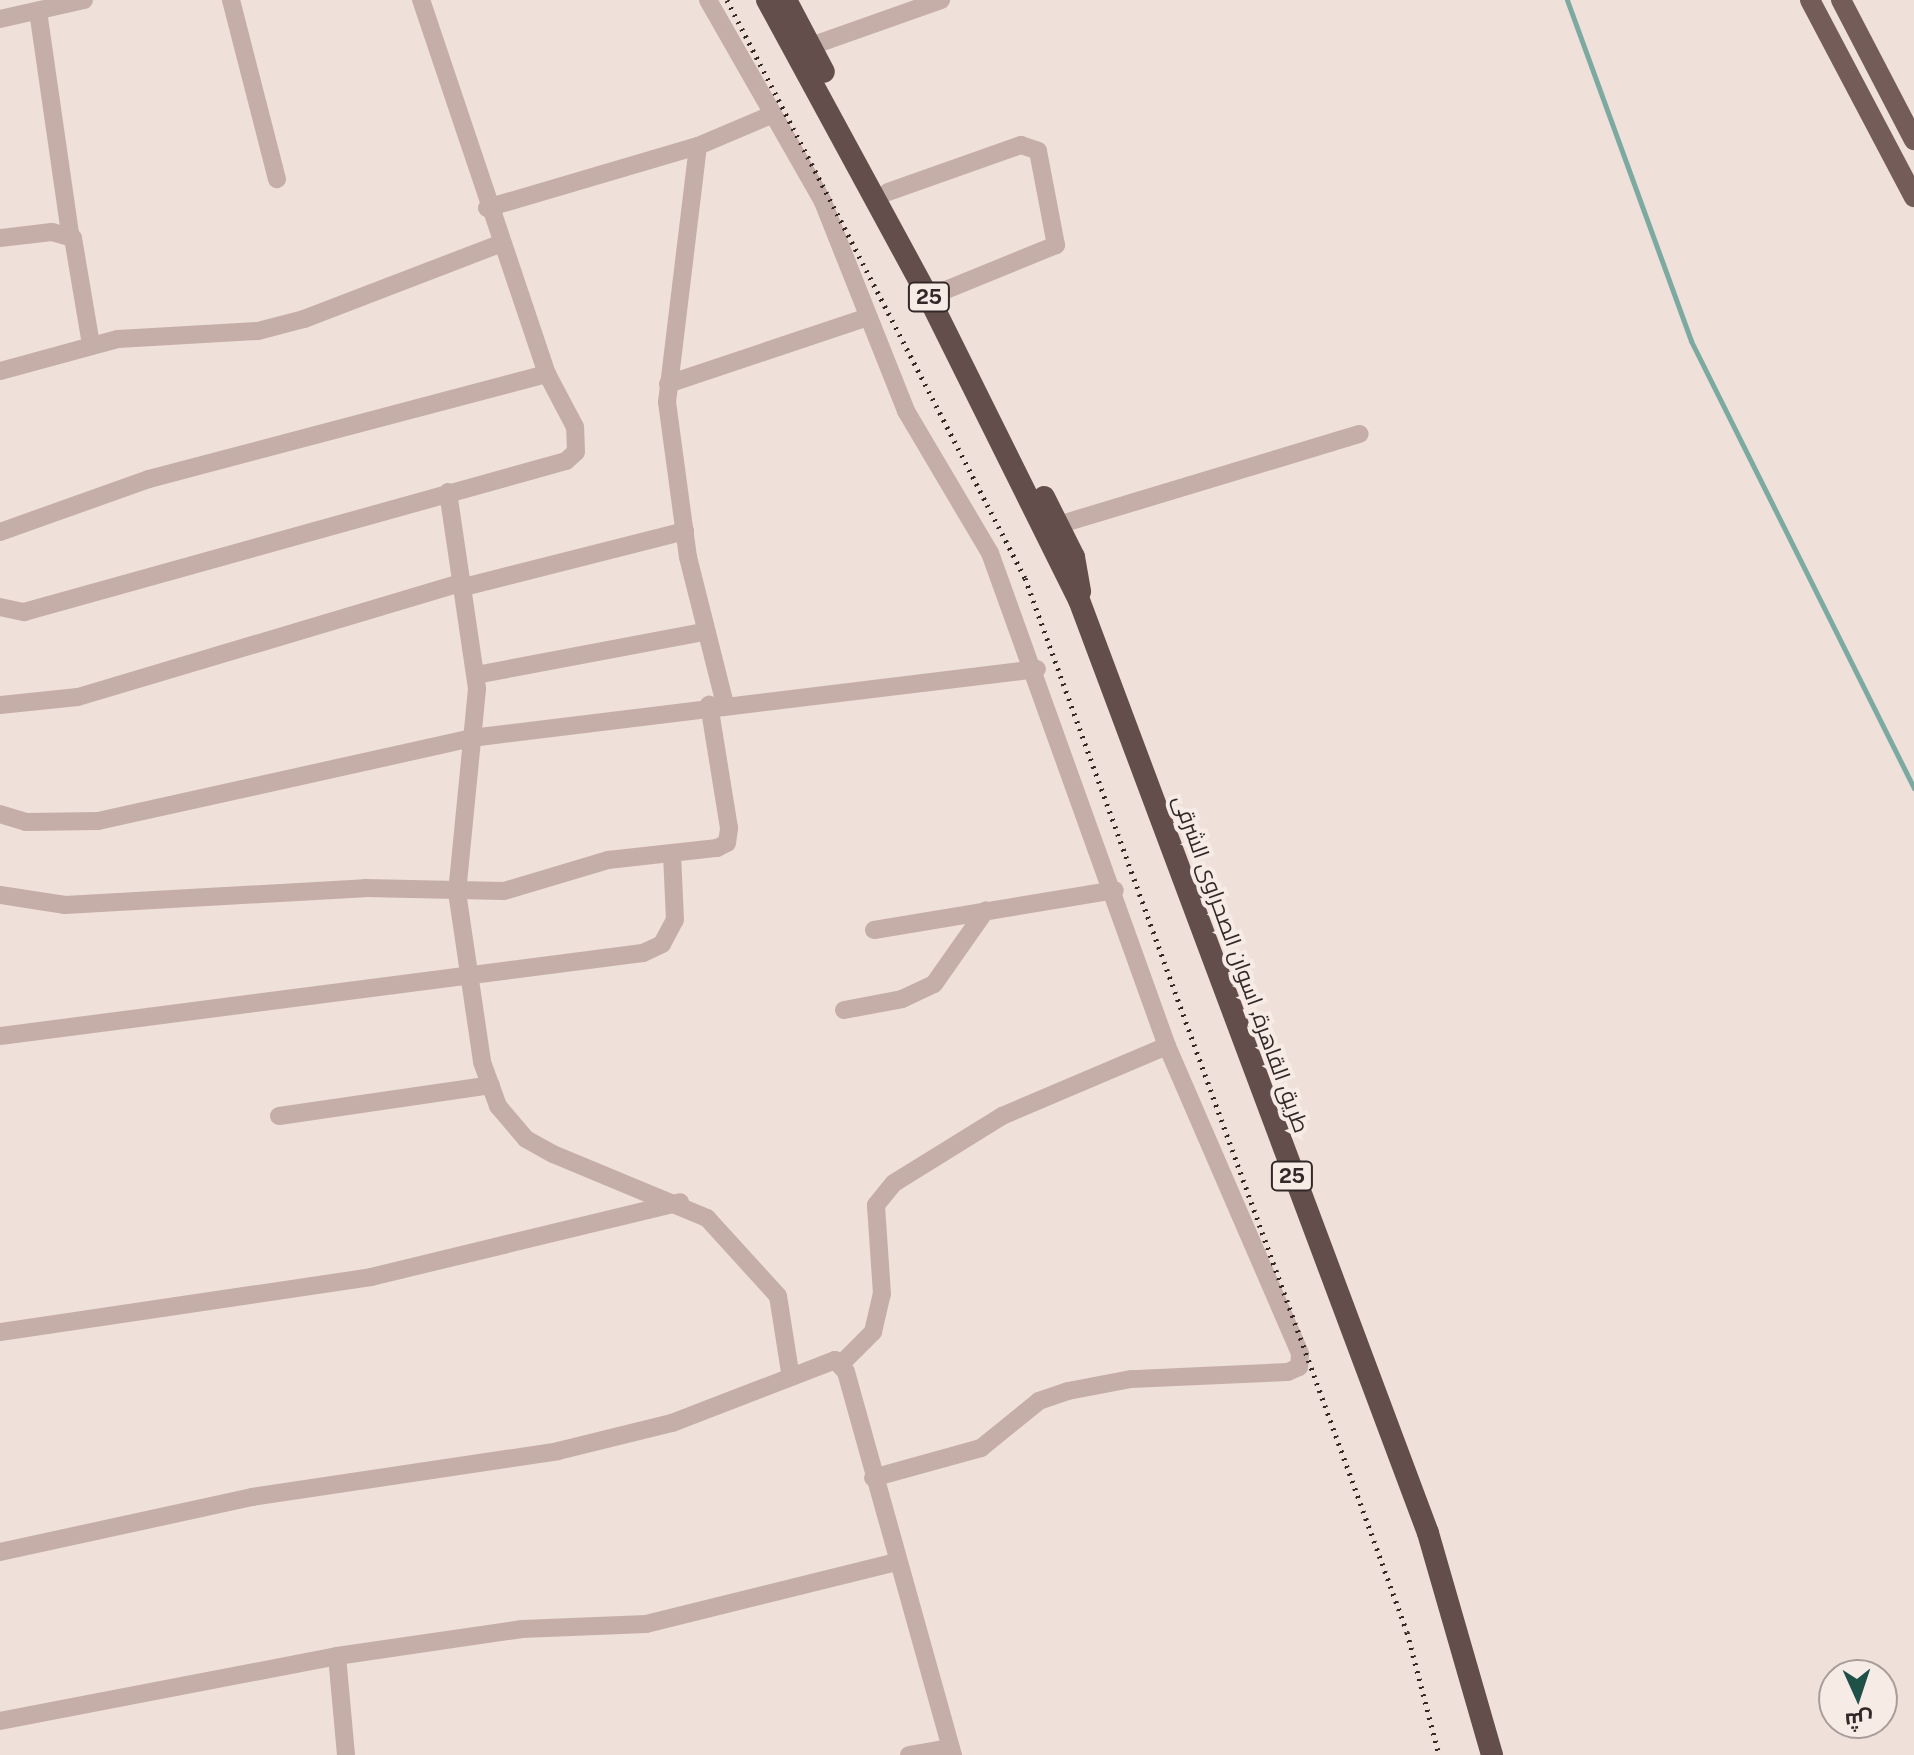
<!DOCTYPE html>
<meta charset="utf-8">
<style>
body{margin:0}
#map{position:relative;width:1914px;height:1755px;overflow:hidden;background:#efe0da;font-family:"Public Sans",Cairo,sans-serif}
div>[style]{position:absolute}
.stream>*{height:5px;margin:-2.5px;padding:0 2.5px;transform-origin:2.5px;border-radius:2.5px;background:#7caaa1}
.minor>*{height:18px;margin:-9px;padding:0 9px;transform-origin:9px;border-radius:9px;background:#c6aea8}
.primary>*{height:20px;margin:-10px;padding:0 10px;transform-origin:10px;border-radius:10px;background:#745c59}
.trunk>*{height:22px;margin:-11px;padding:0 11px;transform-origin:11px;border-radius:11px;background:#644e4c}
.rail>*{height:5px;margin-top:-2.5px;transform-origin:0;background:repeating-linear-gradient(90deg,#332827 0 2px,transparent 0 8px)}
span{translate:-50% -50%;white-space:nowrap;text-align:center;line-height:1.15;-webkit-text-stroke:8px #f7ebe6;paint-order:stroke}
.shield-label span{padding:2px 6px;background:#f7ebe6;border:2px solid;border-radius:6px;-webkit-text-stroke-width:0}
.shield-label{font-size:20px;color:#332827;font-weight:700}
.street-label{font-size:22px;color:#332827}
.north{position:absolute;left:1818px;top:1659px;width:80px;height:80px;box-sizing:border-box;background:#f7ebe6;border:2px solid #a99d9a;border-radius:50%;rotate:177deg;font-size:22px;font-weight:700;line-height:32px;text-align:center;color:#332827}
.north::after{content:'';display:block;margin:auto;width:28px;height:36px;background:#205149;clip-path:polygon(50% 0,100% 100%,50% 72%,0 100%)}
</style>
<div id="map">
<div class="stream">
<i style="left:1567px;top:0;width:363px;rotate:70deg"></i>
<i style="left:1691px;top:341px;width:500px;rotate:63.5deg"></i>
</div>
<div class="minor">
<i style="left:231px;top:0;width:185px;rotate:75.6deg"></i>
<i style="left:708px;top:0;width:232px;rotate:60.3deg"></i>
<i style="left:823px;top:202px;width:225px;rotate:68.3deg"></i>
<i style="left:906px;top:411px;width:165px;rotate:59.4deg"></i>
<i style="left:990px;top:553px;width:524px;rotate:70.25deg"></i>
<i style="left:1167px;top:1046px;width:335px;rotate:66.6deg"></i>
<i style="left:1300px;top:1354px;width:13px;rotate:94deg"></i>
<i style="left:1299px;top:1367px;width:12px;rotate:156deg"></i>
<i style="left:1288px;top:1372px;width:157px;rotate:177.4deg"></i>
<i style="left:1131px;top:1379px;width:64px;rotate:169.2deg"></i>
<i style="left:1068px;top:1391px;width:31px;rotate:161deg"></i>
<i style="left:1039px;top:1401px;width:75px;rotate:141deg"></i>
<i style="left:981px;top:1448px;width:112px;rotate:164.5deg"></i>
<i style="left:38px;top:11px;width:225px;rotate:81.8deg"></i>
<i style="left:0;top:19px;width:86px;rotate:-12.7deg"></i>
<i style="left:811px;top:46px;width:138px;rotate:-19.5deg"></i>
<i style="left:698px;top:146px;width:258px;rotate:96.9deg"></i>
<i style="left:667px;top:402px;width:156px;rotate:82.3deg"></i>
<i style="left:688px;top:557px;width:152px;rotate:75.9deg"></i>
<i style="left:888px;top:192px;width:141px;rotate:-19.5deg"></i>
<i style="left:1021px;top:145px;width:18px;rotate:19deg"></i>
<i style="left:1038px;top:151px;width:96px;rotate:79.2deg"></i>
<i style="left:1056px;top:245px;width:122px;rotate:157.8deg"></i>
<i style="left:487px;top:208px;width:220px;rotate:-16.4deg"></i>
<i style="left:698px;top:146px;width:79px;rotate:-23deg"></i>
<i style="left:0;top:238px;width:52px;rotate:-6.6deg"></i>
<i style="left:52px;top:232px;width:22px;rotate:16deg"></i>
<i style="left:73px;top:238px;width:108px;rotate:80.4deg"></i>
<i style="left:0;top:371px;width:122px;rotate:-15.2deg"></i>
<i style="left:118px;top:339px;width:140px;rotate:-3.3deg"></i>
<i style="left:258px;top:331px;width:48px;rotate:-14.6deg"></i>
<i style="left:304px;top:319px;width:209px;rotate:-21deg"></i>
<i style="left:668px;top:384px;width:211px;rotate:-18.5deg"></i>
<i style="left:448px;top:492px;width:199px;rotate:81.6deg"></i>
<i style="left:477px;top:689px;width:204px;rotate:95.6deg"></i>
<i style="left:457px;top:892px;width:172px;rotate:81.6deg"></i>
<i style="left:482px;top:1062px;width:47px;rotate:70deg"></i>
<i style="left:498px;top:1106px;width:43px;rotate:49.7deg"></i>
<i style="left:526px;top:1139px;width:31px;rotate:29deg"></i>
<i style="left:553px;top:1154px;width:167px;rotate:22.6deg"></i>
<i style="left:707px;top:1218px;width:105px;rotate:47.7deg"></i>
<i style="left:778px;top:1296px;width:77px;rotate:81deg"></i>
<i style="left:1058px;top:525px;width:315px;rotate:-16.8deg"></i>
<i style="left:0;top:532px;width:158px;rotate:-19.6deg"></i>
<i style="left:149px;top:479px;width:412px;rotate:-14.8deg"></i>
<i style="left:547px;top:374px;width:395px;rotate:-108.6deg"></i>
<i style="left:464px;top:587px;width:228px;rotate:-14.2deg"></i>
<i style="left:0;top:607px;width:25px;rotate:12deg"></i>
<i style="left:24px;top:612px;width:563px;rotate:-15.57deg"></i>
<i style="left:566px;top:461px;width:13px;rotate:-42deg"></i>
<i style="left:576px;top:452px;width:25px;rotate:-92deg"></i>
<i style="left:575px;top:427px;width:60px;rotate:-117.8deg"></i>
<i style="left:476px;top:675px;width:232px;rotate:-10.7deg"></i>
<i style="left:0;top:705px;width:78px;rotate:-5.9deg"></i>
<i style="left:78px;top:697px;width:402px;rotate:-16.6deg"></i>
<i style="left:0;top:814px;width:27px;rotate:17deg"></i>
<i style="left:26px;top:822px;width:72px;rotate:-0.8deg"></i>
<i style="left:98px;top:821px;width:382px;rotate:-12.5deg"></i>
<i style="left:471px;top:738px;width:570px;rotate:-6.95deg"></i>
<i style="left:0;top:895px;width:66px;rotate:8.7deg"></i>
<i style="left:65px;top:905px;width:300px;rotate:-3.2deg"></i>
<i style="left:365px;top:888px;width:139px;rotate:1.2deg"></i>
<i style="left:504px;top:891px;width:109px;rotate:-16.6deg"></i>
<i style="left:608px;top:860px;width:110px;rotate:-6.3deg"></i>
<i style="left:717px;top:848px;width:11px;rotate:-27deg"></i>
<i style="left:727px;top:843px;width:15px;rotate:-82deg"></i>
<i style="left:729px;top:828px;width:125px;rotate:-99.2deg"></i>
<i style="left:874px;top:930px;width:244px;rotate:-9.4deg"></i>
<i style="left:844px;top:1010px;width:59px;rotate:-10.7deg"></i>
<i style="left:902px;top:999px;width:35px;rotate:-25deg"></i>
<i style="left:934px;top:984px;width:90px;rotate:-54.9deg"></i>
<i style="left:0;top:1036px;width:648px;rotate:-7.36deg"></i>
<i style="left:643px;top:953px;width:21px;rotate:-25deg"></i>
<i style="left:662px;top:944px;width:27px;rotate:-62deg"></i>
<i style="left:675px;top:920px;width:67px;rotate:-92.6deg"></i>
<i style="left:279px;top:1116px;width:214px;rotate:-8.3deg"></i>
<i style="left:0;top:1332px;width:375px;rotate:-8.4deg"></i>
<i style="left:371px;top:1277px;width:318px;rotate:-13.6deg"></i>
<i style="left:842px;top:1363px;width:44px;rotate:-45deg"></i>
<i style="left:873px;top:1332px;width:39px;rotate:-77deg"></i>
<i style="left:882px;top:1294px;width:89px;rotate:-93.9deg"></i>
<i style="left:876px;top:1205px;width:28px;rotate:-51deg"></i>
<i style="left:894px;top:1183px;width:127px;rotate:-31.8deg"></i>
<i style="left:1002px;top:1116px;width:179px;rotate:-23deg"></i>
<i style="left:0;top:1552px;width:258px;rotate:-12.3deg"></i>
<i style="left:252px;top:1497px;width:309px;rotate:-8.5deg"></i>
<i style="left:558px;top:1451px;width:117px;rotate:-13.8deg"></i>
<i style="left:672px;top:1423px;width:175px;rotate:-21.1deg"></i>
<i style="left:835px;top:1360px;width:16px;rotate:47deg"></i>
<i style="left:846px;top:1372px;width:398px;rotate:74.4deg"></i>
<i style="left:337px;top:1656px;width:99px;rotate:84.8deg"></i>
<i style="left:0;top:1721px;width:343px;rotate:-10.9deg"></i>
<i style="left:337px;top:1656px;width:187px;rotate:-8.3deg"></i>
<i style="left:522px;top:1629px;width:124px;rotate:-2.3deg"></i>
<i style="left:646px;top:1624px;width:259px;rotate:-13.9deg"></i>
<i style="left:909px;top:1755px;width:42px;rotate:-9.7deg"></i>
</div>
<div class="primary">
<i style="left:1810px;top:0;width:223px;rotate:62.2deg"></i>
<i style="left:1841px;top:0;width:158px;rotate:62.5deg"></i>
</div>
<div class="trunk">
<i style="left:767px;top:0;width:337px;rotate:61.5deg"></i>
<i style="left:928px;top:296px;width:339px;rotate:63.6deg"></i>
<i style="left:1079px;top:600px;width:996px;rotate:69.49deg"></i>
<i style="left:1428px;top:1533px;width:231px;rotate:73.9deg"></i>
<i style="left:786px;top:0;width:81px;rotate:62.2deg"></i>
<i style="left:1044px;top:497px;width:67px;rotate:63.4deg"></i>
<i style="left:1074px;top:557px;width:35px;rotate:80deg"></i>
</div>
<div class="rail">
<i style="left:727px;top:0;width:650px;rotate:62.73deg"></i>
<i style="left:1025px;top:578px;width:1121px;rotate:70.08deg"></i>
<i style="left:1407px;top:1632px;width:127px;rotate:75.4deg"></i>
</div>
<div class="shield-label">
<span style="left:929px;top:297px">25</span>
<span style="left:1292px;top:1176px">25</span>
</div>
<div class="street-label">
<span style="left:1241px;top:964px;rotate:70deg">طريق القاهرة, اسوان الصحراوى الشرقى</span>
</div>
<div class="north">ش</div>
</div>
